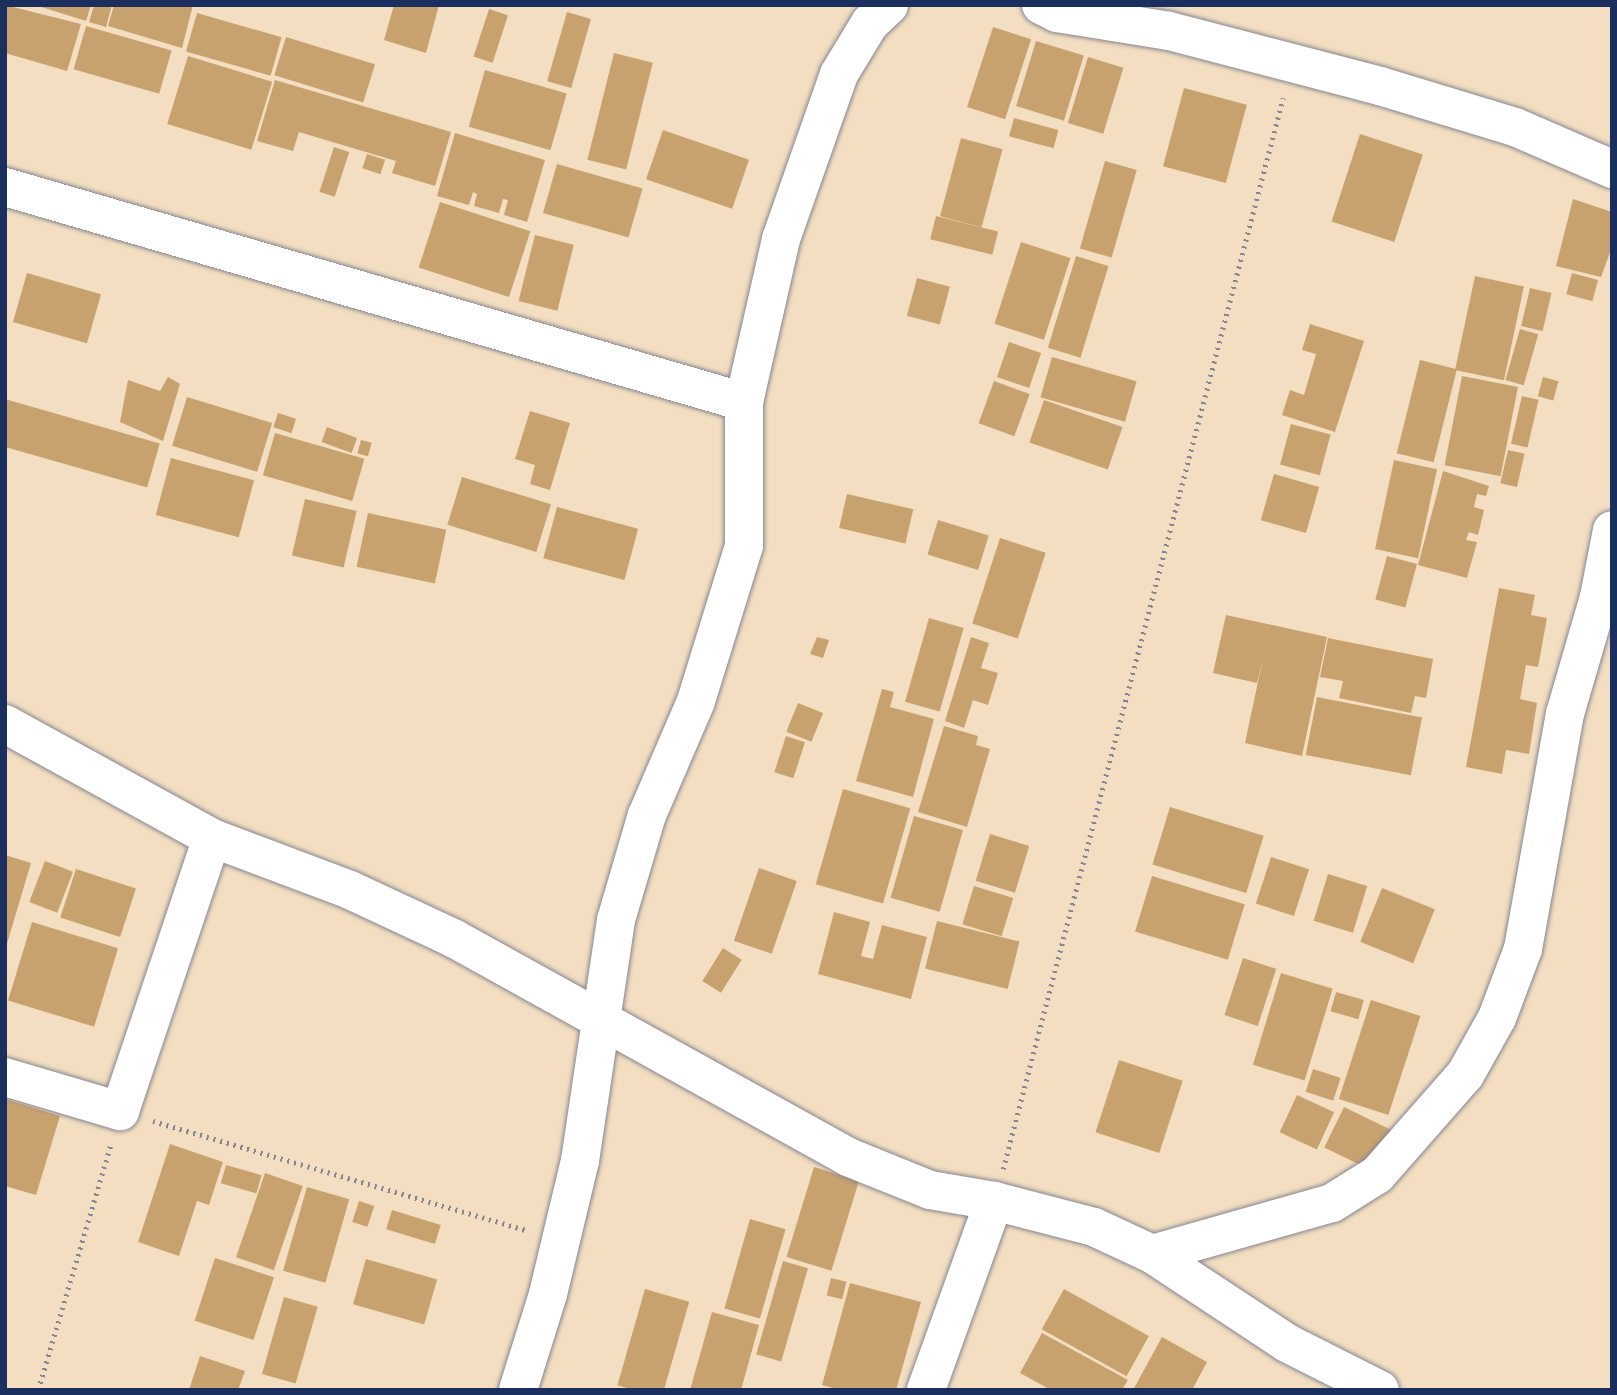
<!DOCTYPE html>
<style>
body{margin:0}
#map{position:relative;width:1617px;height:1395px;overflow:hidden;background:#f3dec1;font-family:"IM FELL French Canon",serif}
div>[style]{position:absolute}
.building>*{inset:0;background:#c8a26e;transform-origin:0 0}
.path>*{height:4.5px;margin-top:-2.25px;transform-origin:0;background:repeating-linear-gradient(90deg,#878690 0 2px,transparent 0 7px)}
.roads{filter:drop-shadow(0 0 2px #878690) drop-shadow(0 0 2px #878690)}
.minor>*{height:38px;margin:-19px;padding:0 19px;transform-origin:19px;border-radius:19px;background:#fff}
span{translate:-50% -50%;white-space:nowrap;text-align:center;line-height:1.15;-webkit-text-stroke:7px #f6f6f2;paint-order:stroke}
.frame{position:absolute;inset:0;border:7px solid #1b2f5e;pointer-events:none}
</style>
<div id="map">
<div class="building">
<i style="clip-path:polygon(5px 5px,81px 24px,67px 71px,5px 53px)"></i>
<i style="clip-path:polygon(35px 5px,91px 5px,86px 21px)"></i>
<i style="clip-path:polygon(94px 5px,112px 5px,106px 27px,89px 22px)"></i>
<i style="clip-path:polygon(114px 5px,193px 5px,182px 48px,108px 26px)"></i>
<i style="clip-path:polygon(394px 5px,439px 5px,426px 53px,384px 40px)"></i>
<i style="left:489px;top:9px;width:20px;height:50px;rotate:18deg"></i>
<i style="left:567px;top:12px;width:25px;height:72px;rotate:16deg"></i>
<i style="left:197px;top:13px;width:88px;height:40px;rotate:16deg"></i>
<i style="left:86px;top:26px;width:89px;height:45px;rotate:16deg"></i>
<i style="left:993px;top:27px;width:40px;height:84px;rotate:18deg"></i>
<i style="left:286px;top:37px;width:93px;height:40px;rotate:17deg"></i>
<i style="left:1036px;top:41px;width:50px;height:68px;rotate:17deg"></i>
<i style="left:614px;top:53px;width:40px;height:110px;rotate:14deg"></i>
<i style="left:188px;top:56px;width:88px;height:71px;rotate:17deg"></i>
<i style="left:1088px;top:57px;width:37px;height:69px;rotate:17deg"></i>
<i style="left:485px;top:70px;width:85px;height:59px;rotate:16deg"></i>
<i style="clip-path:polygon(275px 80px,451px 132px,435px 186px,392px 173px,396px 161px,299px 132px,293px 151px,257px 141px)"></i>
<i style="left:1184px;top:88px;width:65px;height:81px;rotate:15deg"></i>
<i style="left:1014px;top:118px;width:46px;height:19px;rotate:15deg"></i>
<i style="left:663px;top:130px;width:91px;height:52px;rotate:19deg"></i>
<i style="clip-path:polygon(455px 133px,545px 160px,527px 222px,504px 215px,508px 200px,503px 199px,499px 213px,474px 206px,477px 194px,473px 192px,469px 205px,437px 196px)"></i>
<i style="left:1360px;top:134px;width:66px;height:92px;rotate:18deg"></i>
<i style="left:961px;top:138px;width:43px;height:81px;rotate:15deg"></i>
<i style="left:334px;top:147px;width:16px;height:47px;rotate:18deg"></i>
<i style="left:367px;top:154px;width:19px;height:15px;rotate:18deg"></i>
<i style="left:1105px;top:161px;width:33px;height:91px;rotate:16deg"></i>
<i style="left:557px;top:164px;width:89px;height:51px;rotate:16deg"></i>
<i style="clip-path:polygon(1573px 199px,1612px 212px,1612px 247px,1601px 277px,1556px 266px)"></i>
<i style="left:440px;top:202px;width:95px;height:69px;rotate:18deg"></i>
<i style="left:936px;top:216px;width:64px;height:24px;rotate:14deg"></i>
<i style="left:535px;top:235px;width:40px;height:68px;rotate:14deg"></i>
<i style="left:1021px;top:242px;width:52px;height:86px;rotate:18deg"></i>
<i style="left:1076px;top:256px;width:34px;height:96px;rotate:17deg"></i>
<i style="left:27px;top:273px;width:77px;height:51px;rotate:16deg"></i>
<i style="left:1572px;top:273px;width:27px;height:22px;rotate:15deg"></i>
<i style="left:1475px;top:276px;width:50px;height:96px;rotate:12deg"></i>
<i style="left:917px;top:278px;width:34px;height:39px;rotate:15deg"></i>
<i style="left:1530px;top:288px;width:22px;height:39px;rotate:13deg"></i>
<i style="clip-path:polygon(1310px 324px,1364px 341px,1335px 432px,1282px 415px,1290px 390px,1304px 395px,1316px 354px,1302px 350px)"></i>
<i style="left:1520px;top:329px;width:19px;height:53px;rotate:16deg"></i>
<i style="left:1009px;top:342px;width:34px;height:37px;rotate:19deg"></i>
<i style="left:1052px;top:357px;width:88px;height:42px;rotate:16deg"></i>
<i style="left:1420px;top:360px;width:38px;height:96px;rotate:14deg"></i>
<i style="left:1462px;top:376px;width:57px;height:91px;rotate:11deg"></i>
<i style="clip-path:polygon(168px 377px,180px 384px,163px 441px,120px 422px,128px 380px,160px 391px)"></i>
<i style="left:1543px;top:377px;width:16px;height:20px;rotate:15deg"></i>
<i style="left:994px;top:381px;width:38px;height:45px;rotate:20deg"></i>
<i style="left:1522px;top:396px;width:17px;height:49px;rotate:13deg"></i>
<i style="left:187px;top:397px;width:89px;height:51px;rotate:17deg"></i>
<i style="left:5px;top:399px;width:161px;height:46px;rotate:16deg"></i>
<i style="left:1044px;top:400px;width:83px;height:45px;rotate:19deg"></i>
<i style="clip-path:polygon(530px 411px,570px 423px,550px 490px,530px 484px,535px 465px,515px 459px)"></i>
<i style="left:278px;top:413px;width:19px;height:15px;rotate:18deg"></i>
<i style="left:1291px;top:424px;width:41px;height:42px;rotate:15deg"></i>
<i style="left:327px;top:427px;width:32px;height:16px;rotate:20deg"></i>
<i style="left:275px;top:433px;width:93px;height:44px;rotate:16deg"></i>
<i style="left:361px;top:440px;width:11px;height:14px;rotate:15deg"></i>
<i style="left:1508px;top:450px;width:17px;height:34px;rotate:13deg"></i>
<i style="left:171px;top:458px;width:86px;height:59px;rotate:15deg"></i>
<i style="left:1394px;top:460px;width:44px;height:91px;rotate:12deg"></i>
<i style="clip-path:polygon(1443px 471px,1489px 486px,1486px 496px,1477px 494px,1474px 507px,1484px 510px,1478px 535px,1469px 532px,1466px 540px,1477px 542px,1467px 578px,1418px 565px)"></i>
<i style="left:1274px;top:474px;width:47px;height:48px;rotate:16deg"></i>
<i style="left:462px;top:477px;width:93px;height:50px;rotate:17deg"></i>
<i style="left:847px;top:494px;width:68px;height:35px;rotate:13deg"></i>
<i style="left:305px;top:499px;width:53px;height:58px;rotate:13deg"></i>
<i style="left:557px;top:507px;width:84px;height:53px;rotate:15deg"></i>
<i style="left:368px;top:513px;width:80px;height:55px;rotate:12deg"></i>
<i style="left:938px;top:520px;width:53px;height:36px;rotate:17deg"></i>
<i style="left:1000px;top:538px;width:48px;height:90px;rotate:18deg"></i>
<i style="left:1387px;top:556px;width:31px;height:45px;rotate:15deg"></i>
<i style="clip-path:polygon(1499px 588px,1535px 595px,1531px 615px,1547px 618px,1538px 667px,1526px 665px,1520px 699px,1537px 703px,1529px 754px,1506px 750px,1502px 774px,1466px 767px)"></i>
<i style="clip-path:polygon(1226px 615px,1327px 637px,1302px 756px,1245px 743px,1263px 658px,1257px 683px,1213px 673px)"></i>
<i style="left:929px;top:618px;width:36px;height:87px;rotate:16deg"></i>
<i style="clip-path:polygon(817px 637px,829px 640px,823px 658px,810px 654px)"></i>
<i style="clip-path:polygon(971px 637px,989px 643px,981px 668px,998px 673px,988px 705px,973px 700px,964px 728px,945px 721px)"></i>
<i style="clip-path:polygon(1328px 638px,1433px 659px,1426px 698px,1415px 696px,1411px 713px,1339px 698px,1343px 681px,1320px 677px)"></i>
<i style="clip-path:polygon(882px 689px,894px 692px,890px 707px,934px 719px,913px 797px,856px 781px)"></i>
<i style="left:1317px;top:697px;width:107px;height:59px;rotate:11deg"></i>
<i style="left:798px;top:703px;width:27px;height:31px;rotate:22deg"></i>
<i style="clip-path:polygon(944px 726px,978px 736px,976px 745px,990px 749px,967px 827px,918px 812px)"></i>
<i style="left:786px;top:736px;width:20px;height:38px;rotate:18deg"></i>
<i style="left:843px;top:789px;width:70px;height:99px;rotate:16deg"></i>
<i style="left:1170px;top:807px;width:98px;height:60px;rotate:17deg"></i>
<i style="left:914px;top:816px;width:51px;height:85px;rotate:16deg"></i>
<i style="left:990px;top:834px;width:41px;height:49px;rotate:17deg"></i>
<i style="clip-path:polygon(5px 855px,31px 863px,6px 947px,5px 947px)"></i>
<i style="left:1271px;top:857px;width:40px;height:49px;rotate:18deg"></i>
<i style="left:45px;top:861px;width:30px;height:44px;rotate:21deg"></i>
<i style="left:759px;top:868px;width:40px;height:77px;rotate:19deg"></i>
<i style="left:76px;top:869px;width:63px;height:51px;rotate:18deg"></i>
<i style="left:1328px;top:874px;width:41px;height:49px;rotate:17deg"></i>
<i style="left:1152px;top:876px;width:97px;height:58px;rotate:17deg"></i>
<i style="left:974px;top:886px;width:41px;height:40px;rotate:17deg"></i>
<i style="left:1382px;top:888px;width:57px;height:58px;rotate:22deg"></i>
<i style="clip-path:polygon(834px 912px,870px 922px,861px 956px,873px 959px,882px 925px,927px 937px,911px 999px,818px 974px)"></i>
<i style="left:937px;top:921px;width:85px;height:49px;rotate:14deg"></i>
<i style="left:32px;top:922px;width:90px;height:82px;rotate:17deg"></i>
<i style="left:723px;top:948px;width:22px;height:39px;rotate:32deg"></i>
<i style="left:1243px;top:958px;width:35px;height:60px;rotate:18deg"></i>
<i style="left:1281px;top:973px;width:54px;height:96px;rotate:17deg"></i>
<i style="left:1336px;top:992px;width:29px;height:20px;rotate:16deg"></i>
<i style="left:1371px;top:1000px;width:52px;height:104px;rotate:18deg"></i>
<i style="left:1119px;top:1060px;width:67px;height:76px;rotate:18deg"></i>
<i style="left:1313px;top:1069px;width:29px;height:24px;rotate:18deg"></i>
<i style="left:1297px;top:1095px;width:41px;height:41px;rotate:25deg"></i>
<i style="clip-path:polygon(5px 1099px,60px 1116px,36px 1195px,5px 1186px)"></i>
<i style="left:1344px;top:1107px;width:55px;height:45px;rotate:26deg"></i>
<i style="clip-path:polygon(170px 1144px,223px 1162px,209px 1205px,197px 1201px,179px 1256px,138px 1242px)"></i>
<i style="left:226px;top:1165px;width:37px;height:19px;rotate:16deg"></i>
<i style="left:814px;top:1167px;width:47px;height:94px;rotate:17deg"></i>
<i style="left:265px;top:1173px;width:40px;height:89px;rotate:19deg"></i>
<i style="left:307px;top:1187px;width:44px;height:87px;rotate:16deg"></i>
<i style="left:359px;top:1201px;width:16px;height:22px;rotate:18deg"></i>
<i style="left:392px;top:1210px;width:51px;height:20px;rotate:17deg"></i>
<i style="left:750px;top:1219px;width:37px;height:93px;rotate:16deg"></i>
<i style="left:215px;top:1258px;width:62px;height:66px;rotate:18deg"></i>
<i style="left:366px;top:1259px;width:74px;height:47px;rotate:16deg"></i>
<i style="left:783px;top:1261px;width:26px;height:97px;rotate:16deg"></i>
<i style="left:831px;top:1278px;width:16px;height:18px;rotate:14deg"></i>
<i style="clip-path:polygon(850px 1283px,921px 1302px,896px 1390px,841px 1390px,822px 1385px)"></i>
<i style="left:645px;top:1289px;width:46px;height:100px;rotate:16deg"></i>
<i style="left:1064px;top:1289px;width:97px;height:46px;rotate:29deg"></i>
<i style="left:284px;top:1297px;width:35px;height:80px;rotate:16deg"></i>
<i style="clip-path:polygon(712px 1312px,759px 1325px,741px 1390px,690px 1390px)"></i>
<i style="clip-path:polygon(1042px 1333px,1128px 1380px,1122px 1390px,1051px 1390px,1020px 1373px)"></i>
<i style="clip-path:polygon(1162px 1337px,1207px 1362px,1192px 1390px,1133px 1390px)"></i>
<i style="clip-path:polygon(200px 1356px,245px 1371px,238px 1390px,189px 1390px)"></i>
</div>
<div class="path">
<i style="left:153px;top:1121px;width:391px;rotate:16.3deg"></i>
<i style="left:1003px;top:1169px;width:1107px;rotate:-75.35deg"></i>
<i style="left:38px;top:1390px;width:258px;rotate:-73.5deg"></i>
</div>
<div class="roads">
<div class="minor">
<i style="left:1041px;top:5px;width:18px;rotate:27deg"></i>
<i style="left:1057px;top:13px;width:113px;rotate:9.1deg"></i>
<i style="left:1169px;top:31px;width:218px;rotate:14.6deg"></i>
<i style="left:1380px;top:86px;width:141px;rotate:16.9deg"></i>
<i style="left:1515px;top:127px;width:106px;rotate:23.4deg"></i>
<i style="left:5px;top:187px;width:770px;rotate:16.22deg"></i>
<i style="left:5px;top:724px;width:236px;rotate:28.8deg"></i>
<i style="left:212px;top:838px;width:147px;rotate:20.6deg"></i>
<i style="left:350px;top:890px;width:116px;rotate:25deg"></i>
<i style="left:455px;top:939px;width:449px;rotate:29deg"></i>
<i style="left:848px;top:1157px;width:88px;rotate:21.9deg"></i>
<i style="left:930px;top:1190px;width:65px;rotate:9.8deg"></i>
<i style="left:994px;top:1201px;width:103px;rotate:14.6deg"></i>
<i style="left:1094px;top:1227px;width:64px;rotate:25deg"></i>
<i style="left:1152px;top:1254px;width:162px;rotate:33.4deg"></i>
<i style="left:1287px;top:1343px;width:104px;rotate:26.8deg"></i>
<i style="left:5px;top:1077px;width:120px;rotate:16.5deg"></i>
<i style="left:120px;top:1111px;width:288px;rotate:-71.4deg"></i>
<i style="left:1152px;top:1254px;width:187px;rotate:-15.8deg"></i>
<i style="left:1332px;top:1203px;width:53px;rotate:-31.9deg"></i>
<i style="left:1377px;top:1175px;width:133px;rotate:-48.7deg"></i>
<i style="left:1465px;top:1075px;width:65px;rotate:-60.7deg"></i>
<i style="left:1497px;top:1018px;width:74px;rotate:-69.4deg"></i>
<i style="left:1523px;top:949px;width:239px;rotate:-79.9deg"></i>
<i style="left:1565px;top:714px;width:122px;rotate:-73.8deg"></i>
<i style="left:1599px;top:597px;width:68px;rotate:-79deg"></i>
<i style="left:518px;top:1390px;width:101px;rotate:-72.6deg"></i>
<i style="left:548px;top:1294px;width:137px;rotate:-76.5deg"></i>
<i style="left:580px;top:1161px;width:244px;rotate:-81.5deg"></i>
<i style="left:616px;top:920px;width:109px;rotate:-73.6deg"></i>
<i style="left:647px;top:815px;width:124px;rotate:-66.7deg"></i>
<i style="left:696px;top:701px;width:162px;rotate:-72.8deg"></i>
<i style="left:744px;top:546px;width:144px;rotate:-90deg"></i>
<i style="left:744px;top:402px;width:167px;rotate:-77.2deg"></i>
<i style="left:781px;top:239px;width:175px;rotate:-70.6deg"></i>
<i style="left:839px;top:74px;width:60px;rotate:-58.7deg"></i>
<i style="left:870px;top:23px;width:26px;rotate:-43deg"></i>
<i style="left:926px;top:1390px;width:201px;rotate:-70.2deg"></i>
</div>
</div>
<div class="frame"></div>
</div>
